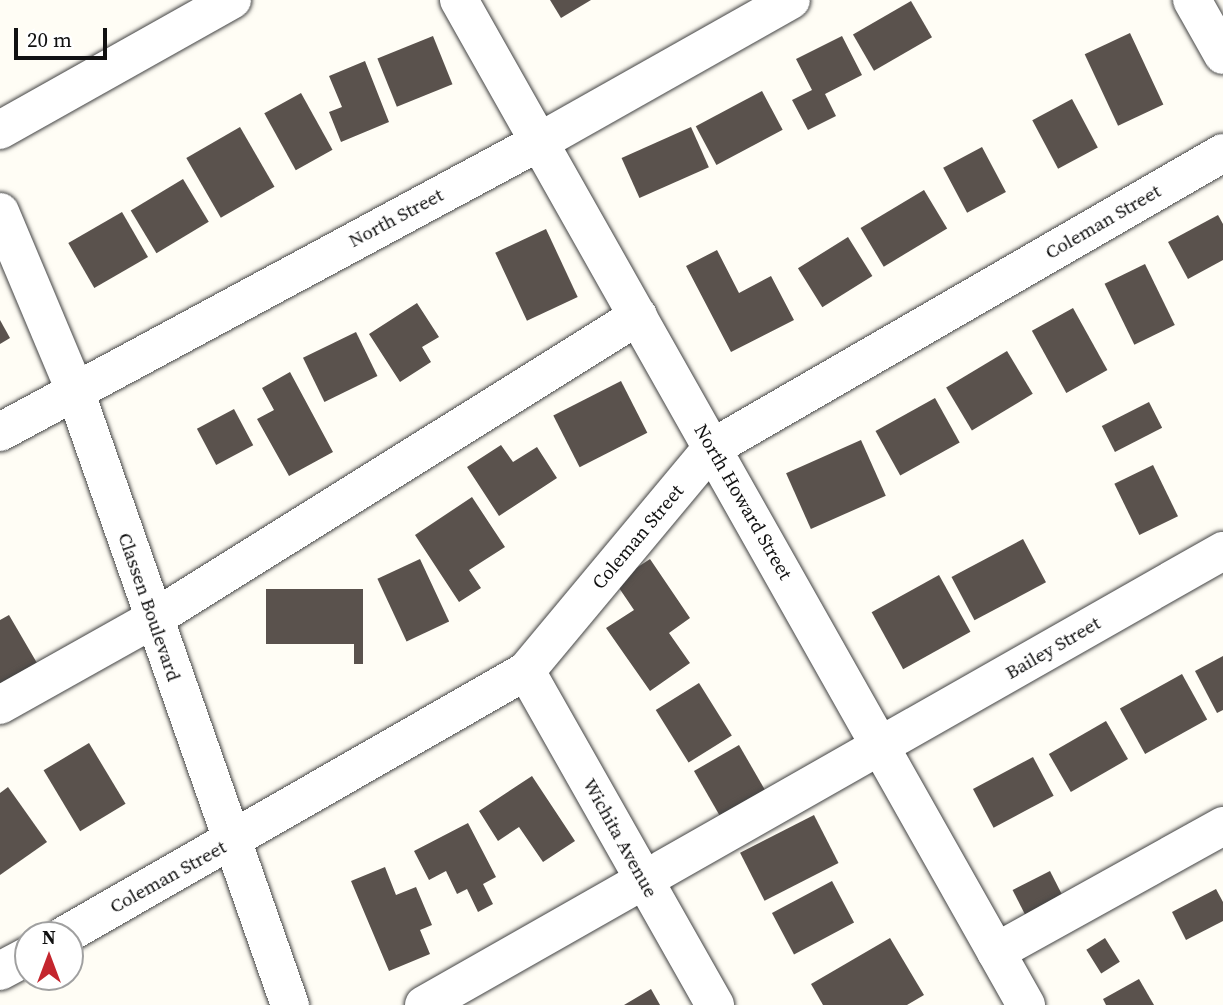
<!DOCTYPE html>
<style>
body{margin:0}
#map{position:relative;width:1223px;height:1005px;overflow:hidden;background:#fffdf5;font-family:"Source Serif 4",serif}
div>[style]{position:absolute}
.building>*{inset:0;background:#5a524d;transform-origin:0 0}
.roads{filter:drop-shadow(0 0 2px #444) drop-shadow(0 0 2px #444)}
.minor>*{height:38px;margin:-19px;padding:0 19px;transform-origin:19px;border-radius:19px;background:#fff}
span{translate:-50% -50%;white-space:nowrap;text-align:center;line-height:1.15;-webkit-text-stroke:7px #fff;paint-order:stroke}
.street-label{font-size:19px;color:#111}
.north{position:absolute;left:14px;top:921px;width:70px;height:70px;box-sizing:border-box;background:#fff;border:2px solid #a0a0a0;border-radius:50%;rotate:0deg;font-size:19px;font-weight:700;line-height:28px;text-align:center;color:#111}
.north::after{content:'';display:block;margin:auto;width:24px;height:32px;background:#c4262e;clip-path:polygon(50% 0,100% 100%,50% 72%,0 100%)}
.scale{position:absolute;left:14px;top:28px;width:93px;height:32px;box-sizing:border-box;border:4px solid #111;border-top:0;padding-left:9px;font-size:21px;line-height:24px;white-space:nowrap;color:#111;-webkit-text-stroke:5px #fff;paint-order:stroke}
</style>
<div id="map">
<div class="building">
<i style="clip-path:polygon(550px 0,591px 0,561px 18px)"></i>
<i style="left:911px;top:1px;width:42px;height:67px;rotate:60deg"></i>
<i style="left:1130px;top:33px;width:79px;height:50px;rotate:65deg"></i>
<i style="left:433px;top:36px;width:52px;height:60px;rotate:68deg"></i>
<i style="clip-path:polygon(842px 36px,862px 75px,825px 94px,836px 116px,808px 130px,792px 100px,812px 90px,796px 59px)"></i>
<i style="clip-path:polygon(365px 61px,389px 122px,341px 142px,329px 112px,342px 107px,329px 76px)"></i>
<i style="left:762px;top:91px;width:44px;height:75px;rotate:62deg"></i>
<i style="left:301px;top:93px;width:65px;height:42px;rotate:61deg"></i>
<i style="left:1072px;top:99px;width:55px;height:45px;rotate:62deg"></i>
<i style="left:240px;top:127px;width:69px;height:62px;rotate:60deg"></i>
<i style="left:691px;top:127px;width:44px;height:76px;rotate:66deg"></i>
<i style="left:982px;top:147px;width:51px;height:44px;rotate:62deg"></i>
<i style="left:183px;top:179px;width:50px;height:61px;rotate:59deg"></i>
<i style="left:924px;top:190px;width:45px;height:74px;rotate:59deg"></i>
<i style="left:122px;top:212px;width:52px;height:62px;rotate:60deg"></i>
<i style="clip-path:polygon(1218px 215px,1223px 224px,1223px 260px,1188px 279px,1168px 242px)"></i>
<i style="left:546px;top:229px;width:75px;height:56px;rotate:65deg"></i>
<i style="left:848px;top:237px;width:46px;height:59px;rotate:58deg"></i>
<i style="clip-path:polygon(717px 250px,739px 293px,771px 276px,794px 320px,731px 352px,686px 266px)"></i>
<i style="left:1145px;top:264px;width:68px;height:45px;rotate:64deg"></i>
<i style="clip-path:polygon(417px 303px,439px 337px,422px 347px,431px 362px,400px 382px,369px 334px)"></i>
<i style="left:1073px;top:308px;width:71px;height:47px;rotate:61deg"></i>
<i style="clip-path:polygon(0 320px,10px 338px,0 344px)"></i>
<i style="left:356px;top:332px;width:49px;height:59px;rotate:64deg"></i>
<i style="left:1007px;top:351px;width:50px;height:71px;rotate:59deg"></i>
<i style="clip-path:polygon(290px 372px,333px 452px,289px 476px,257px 419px,274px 410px,262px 388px)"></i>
<i style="left:621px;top:381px;width:58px;height:76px;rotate:63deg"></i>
<i style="left:935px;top:398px;width:51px;height:68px;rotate:61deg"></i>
<i style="left:1149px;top:402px;width:29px;height:53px;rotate:63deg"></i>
<i style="left:234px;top:409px;width:41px;height:42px;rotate:62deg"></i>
<i style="left:861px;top:440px;width:61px;height:82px;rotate:66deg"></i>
<i style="clip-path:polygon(501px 445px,513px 462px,537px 447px,557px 478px,499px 516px,467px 467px)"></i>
<i style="left:1153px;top:465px;width:57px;height:43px;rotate:64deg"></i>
<i style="clip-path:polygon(472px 497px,505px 547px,469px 570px,481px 588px,459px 602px,415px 535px)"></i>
<i style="left:1023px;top:539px;width:49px;height:81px;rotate:62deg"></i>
<i style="left:420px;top:559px;width:69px;height:47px;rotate:65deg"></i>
<i style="clip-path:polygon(650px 559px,690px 618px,669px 633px,690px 663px,650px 691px,606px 628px,634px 610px,615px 582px)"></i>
<i style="left:939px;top:575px;width:65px;height:77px;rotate:61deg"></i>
<i style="clip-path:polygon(266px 589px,363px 589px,363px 664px,354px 664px,354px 644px,266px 644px)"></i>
<i style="clip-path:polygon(9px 615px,37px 663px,0 684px,0 620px)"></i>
<i style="clip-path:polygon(1223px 656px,1223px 710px,1217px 713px,1195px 671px)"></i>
<i style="left:1182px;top:674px;width:52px;height:71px;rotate:61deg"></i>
<i style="left:699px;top:683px;width:62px;height:51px;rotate:58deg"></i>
<i style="left:1106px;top:721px;width:44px;height:66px;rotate:60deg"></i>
<i style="left:89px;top:743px;width:71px;height:53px;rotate:59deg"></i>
<i style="left:739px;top:745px;width:60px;height:52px;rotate:60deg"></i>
<i style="left:1033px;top:757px;width:44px;height:68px;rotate:62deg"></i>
<i style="clip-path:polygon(532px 776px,575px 841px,543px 862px,519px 827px,498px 841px,479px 811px)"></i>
<i style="clip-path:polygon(8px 787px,47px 842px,0 875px,0 793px)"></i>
<i style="left:814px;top:815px;width:54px;height:83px;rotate:63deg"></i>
<i style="clip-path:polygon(468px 823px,496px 877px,483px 884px,493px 904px,478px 912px,467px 889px,457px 894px,446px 871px,429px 880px,414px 851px)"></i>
<i style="clip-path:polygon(385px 867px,396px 895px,416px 887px,432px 925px,420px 930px,430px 954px,389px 971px,351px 881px)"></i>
<i style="left:1050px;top:871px;width:30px;height:42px;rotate:63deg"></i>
<i style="left:832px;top:881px;width:47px;height:68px;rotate:62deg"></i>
<i style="clip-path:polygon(1216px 889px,1223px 902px,1223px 921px,1186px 940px,1172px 912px)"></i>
<i style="clip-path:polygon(890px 938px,924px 995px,907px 1005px,823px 1005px,811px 984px)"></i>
<i style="left:1105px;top:938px;width:28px;height:22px;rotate:58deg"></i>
<i style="clip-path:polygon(1139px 979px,1154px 1005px,1106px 1005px,1103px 999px)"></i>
<i style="clip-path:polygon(651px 989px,660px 1005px,624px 1005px)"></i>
</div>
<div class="roads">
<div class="minor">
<i style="left:459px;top:0;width:1154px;rotate:60.57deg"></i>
<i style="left:1192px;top:0;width:63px;rotate:60.6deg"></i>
<i style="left:0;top:130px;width:266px;rotate:-29.3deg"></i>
<i style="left:0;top:212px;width:191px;rotate:67.2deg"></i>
<i style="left:74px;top:388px;width:654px;rotate:70.71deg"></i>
<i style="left:0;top:432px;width:612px;rotate:-28.28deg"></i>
<i style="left:539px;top:142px;width:289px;rotate:-29.4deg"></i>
<i style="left:526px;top:671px;width:384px;rotate:60.5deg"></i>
<i style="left:0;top:705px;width:176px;rotate:-29.3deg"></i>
<i style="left:153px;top:619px;width:572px;rotate:-31.99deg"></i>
<i style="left:65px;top:935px;width:531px;rotate:-29.8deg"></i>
<i style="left:526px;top:671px;width:290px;rotate:-50.2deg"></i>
<i style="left:712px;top:448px;width:590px;rotate:-30deg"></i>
<i style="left:996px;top:952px;width:260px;rotate:-29deg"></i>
<i style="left:0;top:971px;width:32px;rotate:-28deg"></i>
<i style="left:424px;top:1005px;width:919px;rotate:-29.61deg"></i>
</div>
</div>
<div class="street-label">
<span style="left:396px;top:218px;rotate:-28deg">North Street</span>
<span style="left:1103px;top:222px;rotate:-30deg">Coleman Street</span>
<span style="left:743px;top:502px;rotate:60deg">North Howard Street</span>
<span style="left:638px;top:537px;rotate:-50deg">Coleman Street</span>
<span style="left:149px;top:607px;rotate:71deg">Classen Boulevard</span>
<span style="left:1053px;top:648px;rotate:-30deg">Bailey Street</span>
<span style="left:620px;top:838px;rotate:61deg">Wichita Avenue</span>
<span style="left:168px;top:877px;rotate:-29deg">Coleman Street</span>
</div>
<div class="north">N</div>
<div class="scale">20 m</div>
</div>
